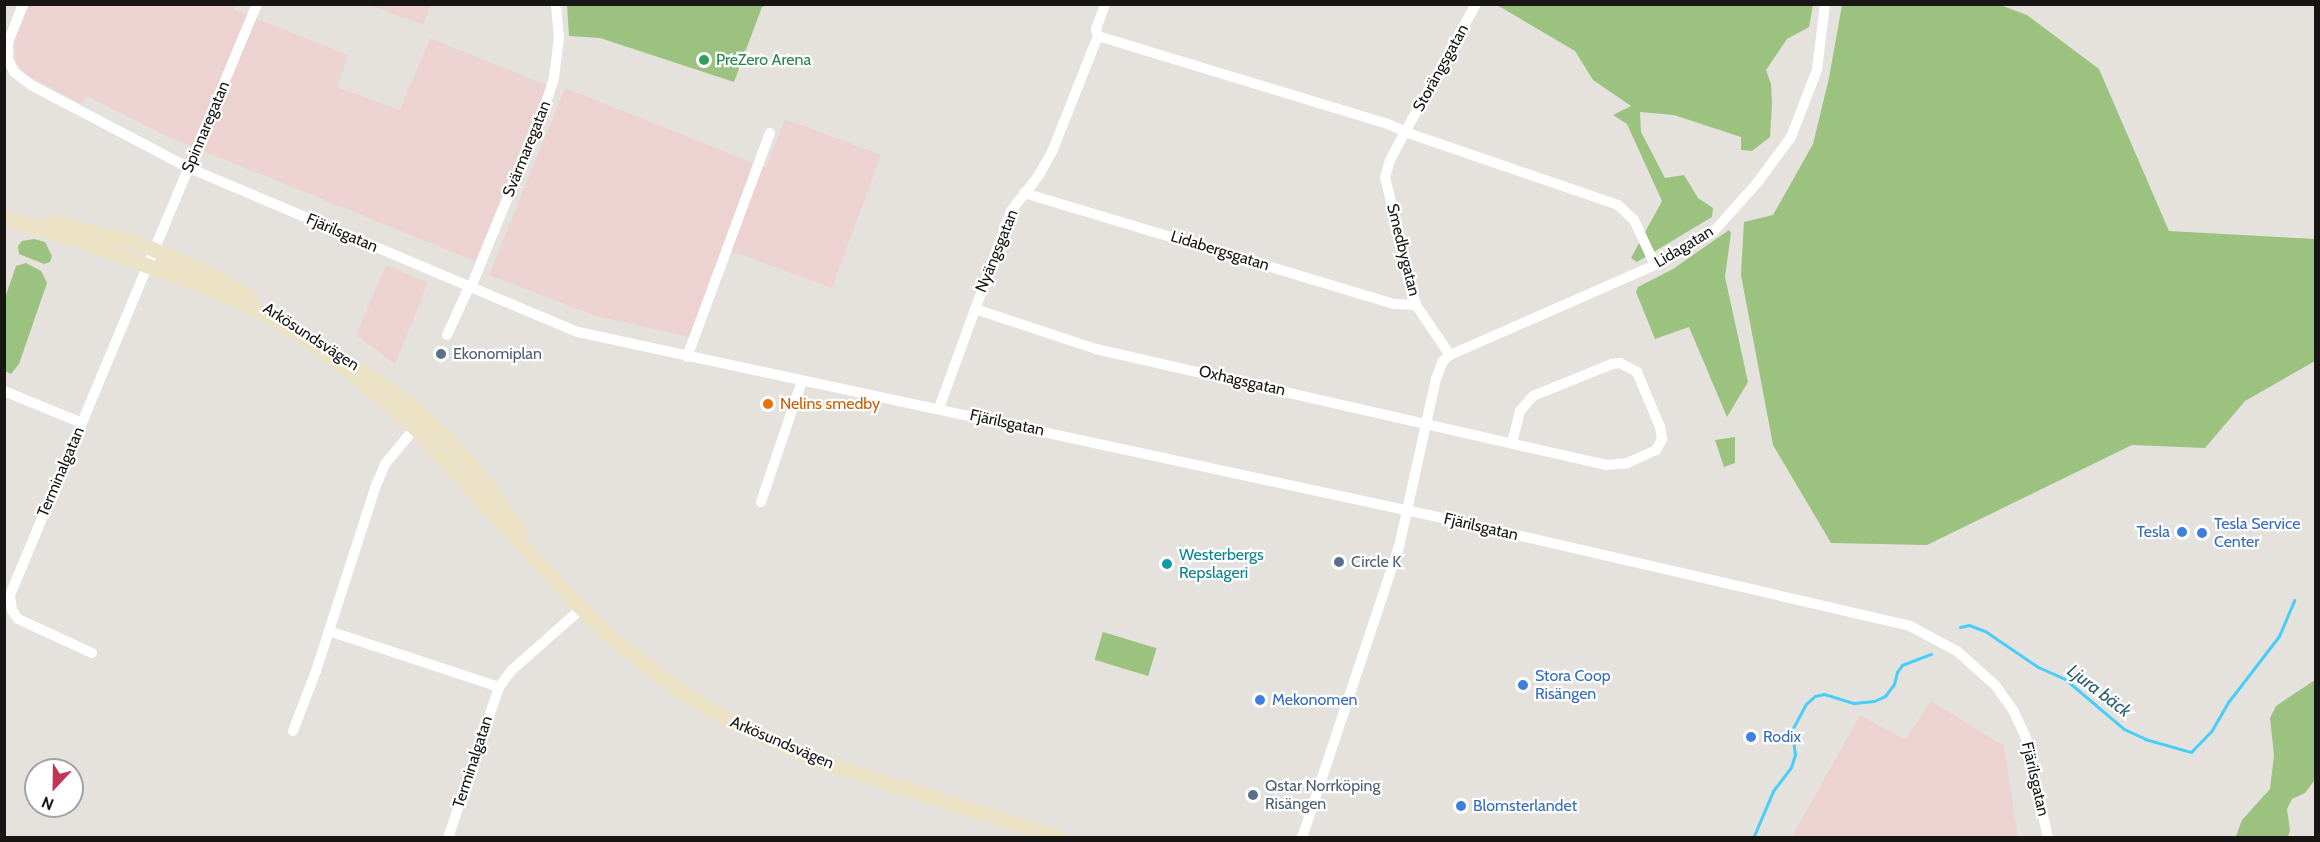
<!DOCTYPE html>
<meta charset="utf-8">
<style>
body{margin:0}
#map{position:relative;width:2320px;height:842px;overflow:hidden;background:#e5e2de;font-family:Cabin,sans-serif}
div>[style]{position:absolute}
.industrial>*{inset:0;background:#ecd2d1}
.green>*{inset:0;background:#9bc27e;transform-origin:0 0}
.stream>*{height:3px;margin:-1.5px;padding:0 1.5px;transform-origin:1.5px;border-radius:1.5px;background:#49cdf9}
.street>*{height:10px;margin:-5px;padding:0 5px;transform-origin:5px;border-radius:5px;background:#fff}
.secondary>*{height:15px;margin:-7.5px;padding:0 7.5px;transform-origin:7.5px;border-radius:7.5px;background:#ece2c6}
.dots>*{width:16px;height:16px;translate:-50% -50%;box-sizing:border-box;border:3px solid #fff;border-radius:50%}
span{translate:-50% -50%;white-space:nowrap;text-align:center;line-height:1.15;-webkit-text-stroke:4.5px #fff;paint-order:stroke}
.leisure-label{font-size:16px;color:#27864d}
.left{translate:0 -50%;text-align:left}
.street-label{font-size:16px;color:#171614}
.service-label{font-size:16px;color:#4e5e75}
.food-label{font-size:16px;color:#c56008}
.shop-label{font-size:16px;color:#366cbe}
.right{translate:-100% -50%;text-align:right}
.culture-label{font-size:16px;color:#0d838f}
.water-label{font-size:18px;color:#2a5f71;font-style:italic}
.frame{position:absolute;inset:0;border:6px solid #171614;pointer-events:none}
.north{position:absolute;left:24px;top:758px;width:60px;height:60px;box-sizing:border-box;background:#fff;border:2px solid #a2a2a1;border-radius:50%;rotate:202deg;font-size:16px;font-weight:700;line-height:24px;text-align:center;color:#171614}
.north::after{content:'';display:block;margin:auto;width:21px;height:27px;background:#c43454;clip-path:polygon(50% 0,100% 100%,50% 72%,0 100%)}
</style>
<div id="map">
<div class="industrial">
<i style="clip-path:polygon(30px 5px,235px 5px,233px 9px,348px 55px,337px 87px,400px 110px,430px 38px,547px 85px,475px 261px,171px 138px,87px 96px,82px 104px,25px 74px,16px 62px,14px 40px)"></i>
<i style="clip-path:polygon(369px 5px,431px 4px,431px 5px,423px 25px)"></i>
<i style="clip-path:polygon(565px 88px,766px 168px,785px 119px,881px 155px,832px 288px,723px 248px,690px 337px,596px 316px,489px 275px)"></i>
<i style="clip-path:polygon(386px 265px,428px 283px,395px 364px,356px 335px)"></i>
<i style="clip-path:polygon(1931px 701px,2004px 746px,2018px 837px,1792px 837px,1860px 715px,1905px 740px)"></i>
</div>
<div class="green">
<i style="clip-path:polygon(567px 5px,567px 4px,769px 5px,762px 7px,734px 82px,600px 38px,569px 36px)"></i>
<i style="clip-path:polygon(1497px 5px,1813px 5px,1809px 27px,1787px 39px,1766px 70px,1771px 84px,1772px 104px,1770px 137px,1752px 151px,1741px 150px,1741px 137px,1674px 115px,1640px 112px,1641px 132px,1665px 178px,1684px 175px,1698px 198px,1713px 208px,1712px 217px,1637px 262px,1631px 258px,1662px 201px,1627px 124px,1613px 115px,1631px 106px,1593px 80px,1575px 51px)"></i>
<i style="clip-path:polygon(1842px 5px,2000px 5px,2027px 15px,2099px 69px,2169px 231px,2315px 239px,2315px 361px,2245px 401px,2205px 448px,2132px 445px,1927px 545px,1831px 543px,1773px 445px,1741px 275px,1744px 222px,1773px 215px,1813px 144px,1829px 78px)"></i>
<i style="clip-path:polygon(1729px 230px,1731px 233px,1725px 277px,1748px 382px,1727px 417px,1689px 327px,1655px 339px,1636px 292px,1638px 287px,1673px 269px)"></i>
<i style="clip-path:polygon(34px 239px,45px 242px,52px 256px,50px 262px,44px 264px,19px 254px,18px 246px,22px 241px)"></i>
<i style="clip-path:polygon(26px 263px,41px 271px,47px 283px,19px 364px,11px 374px,5px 371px,5px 298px,16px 266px)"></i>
<i style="clip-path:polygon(1735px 437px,1735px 463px,1724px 467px,1715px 440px)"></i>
<i style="left:1103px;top:632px;width:56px;height:29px;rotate:17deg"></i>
<i style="clip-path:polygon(2315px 680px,2314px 781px,2305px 793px,2292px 799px,2287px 809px,2290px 830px,2288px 837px,2238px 837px,2236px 836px,2242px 820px,2270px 789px,2274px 755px,2270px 718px,2276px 706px)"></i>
</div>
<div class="stream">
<i style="left:1960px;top:627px;width:9px;rotate:-13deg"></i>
<i style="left:1969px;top:625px;width:17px;rotate:21deg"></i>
<i style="left:1985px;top:631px;width:64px;rotate:34.2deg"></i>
<i style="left:2038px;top:667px;width:30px;rotate:24deg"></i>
<i style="left:2065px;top:679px;width:77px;rotate:40.3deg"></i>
<i style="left:2124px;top:729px;width:23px;rotate:25deg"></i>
<i style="left:2145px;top:739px;width:48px;rotate:15.8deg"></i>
<i style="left:2191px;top:752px;width:30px;rotate:-46deg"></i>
<i style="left:2212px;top:730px;width:34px;rotate:-60deg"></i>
<i style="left:2229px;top:701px;width:82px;rotate:-52.4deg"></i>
<i style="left:2279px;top:636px;width:39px;rotate:-67deg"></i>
<i style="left:1753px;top:838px;width:51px;rotate:-66.9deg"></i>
<i style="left:1773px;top:791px;width:30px;rotate:-53deg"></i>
<i style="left:1791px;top:767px;width:13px;rotate:-72deg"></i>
<i style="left:1795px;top:755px;width:25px;rotate:-97deg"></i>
<i style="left:1792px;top:730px;width:30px;rotate:-62deg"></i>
<i style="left:1806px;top:704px;width:12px;rotate:-42deg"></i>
<i style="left:1815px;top:696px;width:9px;rotate:-13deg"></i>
<i style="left:1824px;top:694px;width:31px;rotate:17deg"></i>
<i style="left:1854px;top:703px;width:20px;rotate:-6deg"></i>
<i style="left:1874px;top:701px;width:12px;rotate:-24deg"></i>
<i style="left:1885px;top:696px;width:15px;rotate:-53deg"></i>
<i style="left:1894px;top:684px;width:12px;rotate:-76deg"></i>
<i style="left:1897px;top:672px;width:9px;rotate:-54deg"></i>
<i style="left:1902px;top:665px;width:31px;rotate:-21deg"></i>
</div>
<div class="street">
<i style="left:23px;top:4px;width:42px;rotate:111deg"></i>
<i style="left:8px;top:43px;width:16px;rotate:90deg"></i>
<i style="left:8px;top:59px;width:14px;rotate:65deg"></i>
<i style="left:14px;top:72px;width:21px;rotate:37deg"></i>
<i style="left:31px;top:85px;width:178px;rotate:27.7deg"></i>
<i style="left:189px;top:168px;width:422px;rotate:22.9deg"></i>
<i style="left:578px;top:332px;width:894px;rotate:12.14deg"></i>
<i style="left:1452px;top:520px;width:468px;rotate:13deg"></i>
<i style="left:1908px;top:625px;width:55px;rotate:28deg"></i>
<i style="left:1957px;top:651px;width:52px;rotate:41.9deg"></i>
<i style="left:1996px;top:686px;width:32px;rotate:55deg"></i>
<i style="left:2014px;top:712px;width:29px;rotate:65deg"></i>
<i style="left:2026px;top:738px;width:102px;rotate:77.6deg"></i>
<i style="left:1476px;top:4px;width:146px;rotate:119deg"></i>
<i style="left:1405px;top:132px;width:225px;rotate:18.9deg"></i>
<i style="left:1618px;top:205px;width:22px;rotate:43deg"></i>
<i style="left:1634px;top:220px;width:50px;rotate:65deg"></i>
<i style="left:1098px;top:36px;width:303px;rotate:16.9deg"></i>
<i style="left:1388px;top:124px;width:19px;rotate:25deg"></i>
<i style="left:1405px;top:132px;width:32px;rotate:118deg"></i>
<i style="left:1390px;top:160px;width:18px;rotate:106deg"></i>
<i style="left:1385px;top:177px;width:132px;rotate:76.4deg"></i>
<i style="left:1416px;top:305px;width:60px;rotate:55.8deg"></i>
<i style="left:1024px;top:193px;width:387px;rotate:16.7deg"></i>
<i style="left:1395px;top:304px;width:21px;rotate:3deg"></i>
<i style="left:471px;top:287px;width:192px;rotate:-67.7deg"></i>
<i style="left:544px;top:109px;width:33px;rotate:-72deg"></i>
<i style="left:554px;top:78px;width:39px;rotate:-83deg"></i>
<i style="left:559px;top:39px;width:35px;rotate:-95deg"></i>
<i style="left:975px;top:309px;width:127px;rotate:18.3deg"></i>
<i style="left:1096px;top:349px;width:523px;rotate:12.81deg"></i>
<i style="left:1606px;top:465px;width:21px;rotate:-5deg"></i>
<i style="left:1627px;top:463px;width:32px;rotate:-24deg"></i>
<i style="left:1656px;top:450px;width:13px;rotate:-61deg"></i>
<i style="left:1662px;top:439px;width:12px;rotate:-99deg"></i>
<i style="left:1660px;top:427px;width:60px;rotate:-112.7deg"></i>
<i style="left:1637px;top:372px;width:19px;rotate:-152deg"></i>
<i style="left:1620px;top:363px;width:8px;rotate:173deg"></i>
<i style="left:1612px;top:364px;width:85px;rotate:157.9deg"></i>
<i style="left:1533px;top:396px;width:20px;rotate:131deg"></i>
<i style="left:1520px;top:411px;width:33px;rotate:104deg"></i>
<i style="left:447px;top:335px;width:53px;rotate:-65.4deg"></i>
<i style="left:687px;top:357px;width:239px;rotate:-69.7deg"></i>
<i style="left:4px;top:391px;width:84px;rotate:22.3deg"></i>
<i style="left:939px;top:408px;width:210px;rotate:-69.9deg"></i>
<i style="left:1011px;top:211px;width:46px;rotate:-52.1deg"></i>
<i style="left:1039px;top:175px;width:26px;rotate:-61deg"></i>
<i style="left:1052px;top:152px;width:125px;rotate:-68.4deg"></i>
<i style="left:1098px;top:36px;width:7px;rotate:-106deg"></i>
<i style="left:1096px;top:29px;width:27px;rotate:-70deg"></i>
<i style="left:761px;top:502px;width:128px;rotate:-71.3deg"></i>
<i style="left:329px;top:631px;width:179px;rotate:18.2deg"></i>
<i style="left:92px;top:653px;width:81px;rotate:-155.3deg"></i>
<i style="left:18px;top:619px;width:11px;rotate:-124deg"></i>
<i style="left:12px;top:610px;width:15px;rotate:-98deg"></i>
<i style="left:10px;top:595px;width:641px;rotate:-67.32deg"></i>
<i style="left:293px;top:731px;width:64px;rotate:-69deg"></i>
<i style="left:316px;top:671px;width:192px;rotate:-72.1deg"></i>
<i style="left:375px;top:488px;width:26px;rotate:-67deg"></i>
<i style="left:385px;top:464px;width:53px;rotate:-50.3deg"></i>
<i style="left:448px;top:838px;width:159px;rotate:-71.3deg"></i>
<i style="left:499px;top:687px;width:21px;rotate:-53deg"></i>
<i style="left:512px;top:670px;width:92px;rotate:-41.5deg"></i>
<i style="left:1302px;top:838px;width:307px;rotate:-71.6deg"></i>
<i style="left:1399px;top:547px;width:172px;rotate:-77.6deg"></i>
<i style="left:1436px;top:379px;width:19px;rotate:-69deg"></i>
<i style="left:1443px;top:361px;width:9px;rotate:-41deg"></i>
<i style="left:1450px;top:355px;width:224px;rotate:-23.7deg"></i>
<i style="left:1655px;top:265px;width:69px;rotate:-30.3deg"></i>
<i style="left:1715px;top:230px;width:63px;rotate:-48.2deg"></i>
<i style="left:1757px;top:183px;width:57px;rotate:-53.5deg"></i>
<i style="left:1791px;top:137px;width:72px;rotate:-68.8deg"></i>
<i style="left:1817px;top:70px;width:66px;rotate:-83.1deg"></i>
</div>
<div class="secondary">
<i style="left:4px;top:218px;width:72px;rotate:16.2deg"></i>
<i style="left:73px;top:238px;width:153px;rotate:20.3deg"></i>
<i style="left:216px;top:291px;width:43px;rotate:24.8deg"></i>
<i style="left:255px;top:309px;width:54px;rotate:29.9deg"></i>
<i style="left:302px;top:336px;width:54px;rotate:36deg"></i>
<i style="left:346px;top:368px;width:91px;rotate:41deg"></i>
<i style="left:415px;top:428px;width:224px;rotate:47.5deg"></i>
<i style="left:566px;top:593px;width:59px;rotate:45deg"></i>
<i style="left:608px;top:635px;width:90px;rotate:37.8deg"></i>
<i style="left:679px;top:690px;width:52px;rotate:31.5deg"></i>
<i style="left:723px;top:717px;width:102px;rotate:24.8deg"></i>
<i style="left:816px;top:760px;width:257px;rotate:17.7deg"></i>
<i style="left:49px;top:221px;width:93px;rotate:13.7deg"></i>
<i style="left:139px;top:243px;width:82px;rotate:23.7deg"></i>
<i style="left:214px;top:276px;width:42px;rotate:30.3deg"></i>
<i style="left:360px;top:369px;width:60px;rotate:35.5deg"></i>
<i style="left:409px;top:404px;width:57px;rotate:42.1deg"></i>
<i style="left:451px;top:442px;width:43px;rotate:49.7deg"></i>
<i style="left:479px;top:475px;width:68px;rotate:54deg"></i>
</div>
<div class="dots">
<i style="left:704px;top:60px;background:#2e9e5b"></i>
<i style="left:441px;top:354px;background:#5c6f8a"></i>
<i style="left:768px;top:404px;background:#e8710a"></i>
<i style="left:2182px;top:532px;background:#3f7fe0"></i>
<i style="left:2202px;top:533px;background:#3f7fe0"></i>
<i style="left:1339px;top:562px;background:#5c6f8a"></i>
<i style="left:1167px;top:564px;background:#0f9aa8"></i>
<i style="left:1523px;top:685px;background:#3f7fe0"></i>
<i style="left:1260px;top:700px;background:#3f7fe0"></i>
<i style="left:1751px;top:737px;background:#3f7fe0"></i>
<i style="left:1253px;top:795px;background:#5c6f8a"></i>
<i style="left:1461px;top:806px;background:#3f7fe0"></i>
</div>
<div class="leisure-label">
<span class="left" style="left:716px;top:60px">PreZero Arena</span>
</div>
<div class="street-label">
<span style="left:1441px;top:68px;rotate:-61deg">Storängsgatan</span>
<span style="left:206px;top:127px;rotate:-67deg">Spinnaregatan</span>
<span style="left:527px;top:149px;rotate:-68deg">Svärmaregatan</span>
<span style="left:342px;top:233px;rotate:23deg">Fjärilsgatan</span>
<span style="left:1684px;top:247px;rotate:-31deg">Lidagatan</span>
<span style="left:1403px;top:250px;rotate:76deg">Smedbygatan</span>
<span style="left:997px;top:251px;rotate:-68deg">Nyängsgatan</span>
<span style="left:1220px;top:251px;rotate:17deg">Lidabergsgatan</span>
<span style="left:311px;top:337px;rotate:33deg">Arkösundsvägen</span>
<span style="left:1242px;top:381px;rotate:13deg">Oxhagsgatan</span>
<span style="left:1007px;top:423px;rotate:12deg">Fjärilsgatan</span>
<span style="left:61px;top:472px;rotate:-67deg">Terminalgatan</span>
<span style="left:1481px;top:527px;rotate:13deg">Fjärilsgatan</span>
<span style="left:782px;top:743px;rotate:23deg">Arkösundsvägen</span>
<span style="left:473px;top:762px;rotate:-72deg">Terminalgatan</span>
<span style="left:2035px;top:779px;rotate:77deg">Fjärilsgatan</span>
</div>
<div class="service-label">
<span class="left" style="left:453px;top:354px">Ekonomiplan</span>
<span class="left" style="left:1351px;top:562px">Circle K</span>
<span class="left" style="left:1265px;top:795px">Qstar Norrköping<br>Risängen</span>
</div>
<div class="food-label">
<span class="left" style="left:780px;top:404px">Nelins smedby</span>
</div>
<div class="shop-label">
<span class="left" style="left:2214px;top:533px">Tesla Service<br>Center</span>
<span class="right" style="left:2170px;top:532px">Tesla</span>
<span class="left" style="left:1535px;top:685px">Stora Coop<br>Risängen</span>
<span class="left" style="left:1272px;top:700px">Mekonomen</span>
<span class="left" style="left:1763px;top:737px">Rodix</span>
<span class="left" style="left:1473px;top:806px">Blomsterlandet</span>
</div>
<div class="culture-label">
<span class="left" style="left:1179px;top:564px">Westerbergs<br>Repslageri</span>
</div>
<div class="water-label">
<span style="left:2099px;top:691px;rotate:37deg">Ljura bäck</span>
</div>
<div class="frame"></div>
<div class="north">N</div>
</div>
